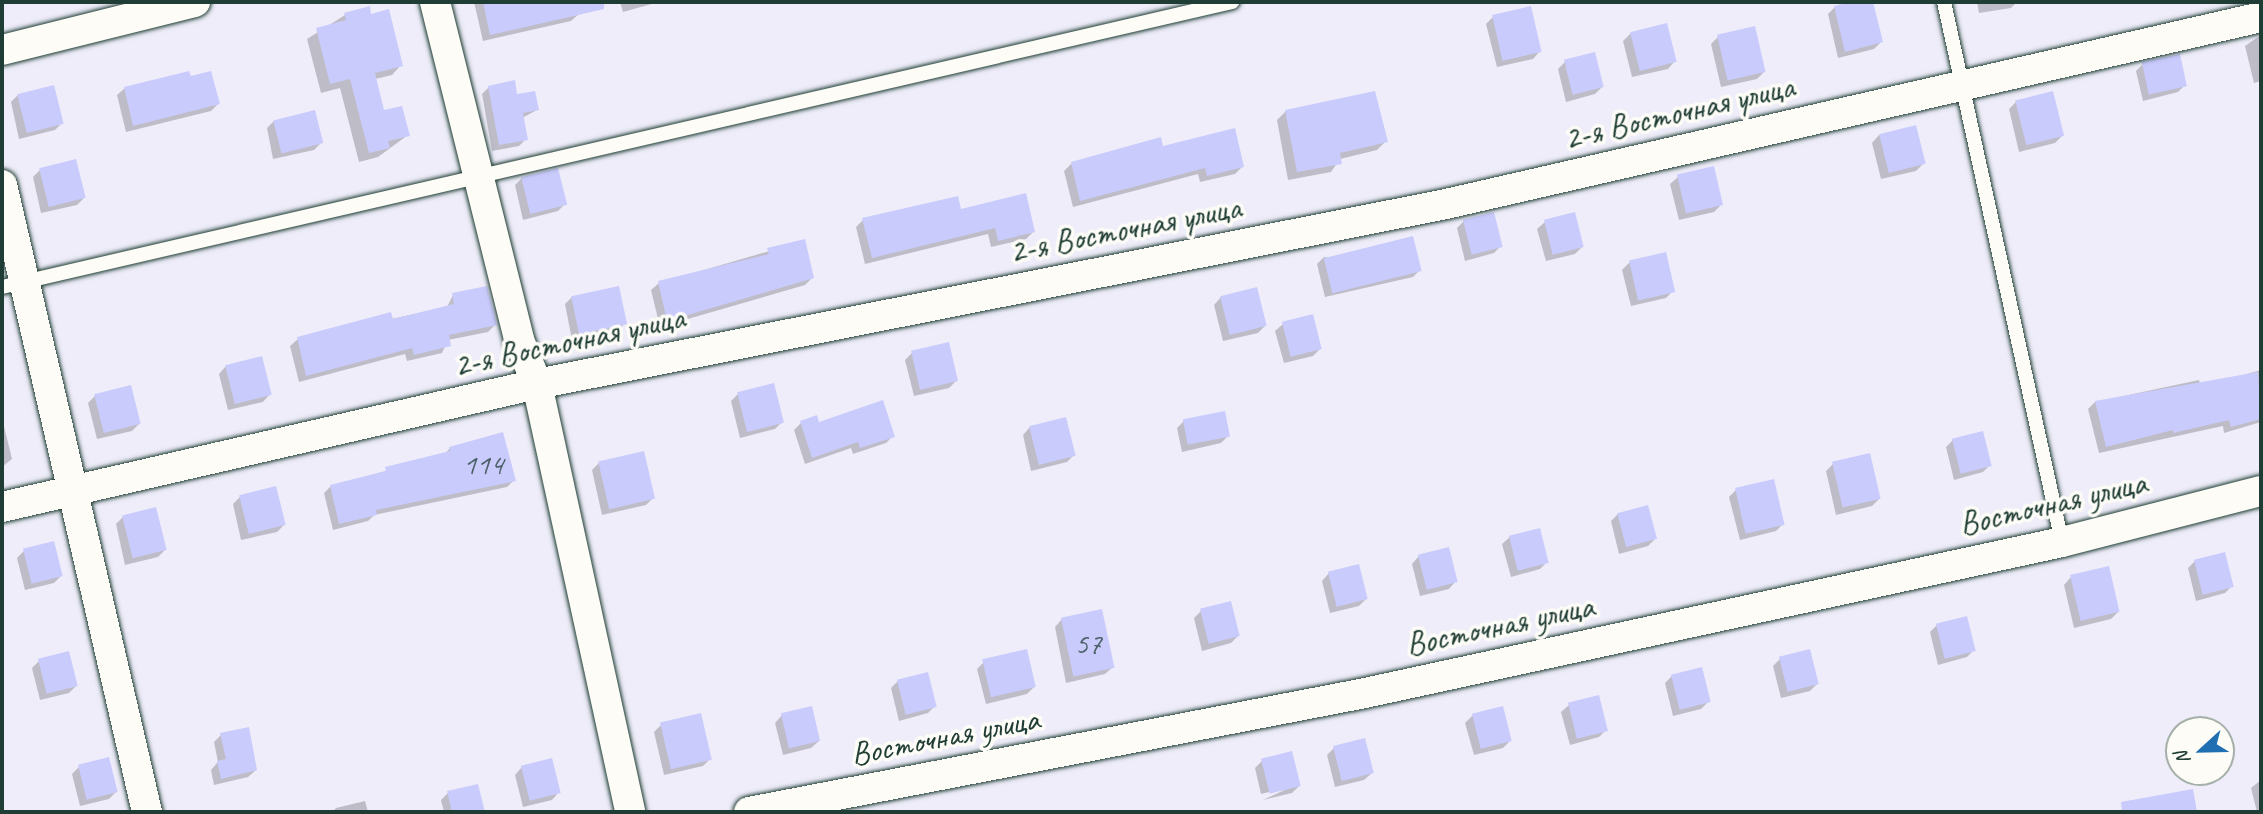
<!DOCTYPE html>
<meta charset="utf-8">
<style>
body{margin:0}
#map{position:relative;width:2263px;height:814px;overflow:hidden;background:#eeedf9;font-family:Caveat,sans-serif}
div>[style]{position:absolute}
.shadow>*{inset:0;background:#0003}
.building>*{inset:0;background:#cacbfd;transform-origin:0 0}
.roads{filter:drop-shadow(0 0 2px #1f3d34) drop-shadow(0 0 2px #1f3d34)}
.lane>*{height:14px;margin:-7px;padding:0 7px;transform-origin:7px;border-radius:7px;background:#fdfcf7}
.street>*{height:30px;margin:-15px;padding:0 15px;transform-origin:15px;border-radius:15px;background:#fdfcf7}
span{translate:-50% -50%;white-space:nowrap;text-align:center;line-height:1.15;-webkit-text-stroke:7px #fdfcf7;paint-order:stroke}
.number-label{font-size:30px;color:#4a6066}
.number-label span{-webkit-text-stroke-width:0}
.street-label{font-size:33px;color:#1f3d34}
.frame{position:absolute;inset:0;border:4px solid #1f3d34;pointer-events:none}
.north{position:absolute;left:2165px;top:716px;width:70px;height:70px;box-sizing:border-box;background:#fdfcf7;border:2px solid #a4b0a9;border-radius:50%;rotate:248deg;font-size:19px;font-weight:700;line-height:28px;text-align:center;color:#1f3d34}
.north::after{content:'';display:block;margin:auto;width:24px;height:32px;background:#1f6fb2;clip-path:polygon(50% 0,100% 100%,50% 72%,0 100%)}
</style>
<div id="map">
<div class="shadow">
<i style="clip-path:polygon(474px 2px,576px 2px,579px 14px,571px 21px,483px 41px)"></i>
<i style="clip-path:polygon(620px 2px,659px 2px,623px 12px)"></i>
<i style="clip-path:polygon(1858px 2px,1871px 2px,1881px 42px,1874px 49px,1838px 58px,1828px 14px,1835px 7px)"></i>
<i style="clip-path:polygon(1977px 2px,2017px 2px,2011px 8px,1979px 13px)"></i>
<i style="clip-path:polygon(345px 15px,370px 16px,401px 65px,392px 75px,375px 79px,383px 113px,408px 135px,378px 157px,359px 162px,340px 88px,321px 93px,307px 39px)"></i>
<i style="clip-path:polygon(1493px 17px,1540px 51px,1533px 59px,1497px 67px,1486px 24px)"></i>
<i style="clip-path:polygon(1631px 33px,1675px 61px,1668px 69px,1632px 77px,1623px 41px)"></i>
<i style="clip-path:polygon(2261px 35px,2261px 81px,2254px 83px,2245px 46px)"></i>
<i style="clip-path:polygon(1718px 37px,1764px 72px,1757px 79px,1721px 87px,1711px 44px)"></i>
<i style="clip-path:polygon(1565px 62px,1602px 87px,1595px 94px,1566px 102px,1558px 69px)"></i>
<i style="clip-path:polygon(2143px 64px,2185px 85px,2178px 92px,2143px 101px,2136px 71px)"></i>
<i style="clip-path:polygon(190px 78px,218px 104px,211px 111px,126px 132px,117px 95px,125px 88px)"></i>
<i style="clip-path:polygon(489px 87px,516px 96px,537px 110px,522px 118px,526px 139px,519px 146px,492px 151px,482px 94px)"></i>
<i style="clip-path:polygon(18px 95px,62px 123px,55px 130px,19px 139px,11px 102px)"></i>
<i style="clip-path:polygon(2016px 102px,2062px 136px,2055px 143px,2019px 152px,2009px 109px)"></i>
<i style="clip-path:polygon(1286px 111px,1386px 141px,1377px 150px,1340px 159px,1331px 172px,1288px 180px,1277px 120px)"></i>
<i style="clip-path:polygon(274px 121px,321px 143px,314px 150px,273px 159px,267px 128px)"></i>
<i style="clip-path:polygon(1879px 135px,1924px 163px,1916px 171px,1881px 179px,1872px 143px)"></i>
<i style="clip-path:polygon(1162px 148px,1242px 167px,1235px 174px,1200px 182px,1198px 174px,1073px 207px,1064px 171px,1071px 164px)"></i>
<i style="clip-path:polygon(40px 170px,84px 198px,77px 205px,41px 213px,33px 177px)"></i>
<i style="clip-path:polygon(1678px 177px,1721px 205px,1714px 212px,1679px 220px,1670px 184px)"></i>
<i style="clip-path:polygon(522px 178px,565px 204px,558px 211px,523px 220px,515px 185px)"></i>
<i style="clip-path:polygon(960px 211px,1033px 232px,1026px 239px,991px 247px,988px 234px,865px 264px,856px 227px,863px 220px)"></i>
<i style="clip-path:polygon(1464px 221px,1501px 246px,1494px 253px,1465px 261px,1457px 228px)"></i>
<i style="clip-path:polygon(1545px 222px,1582px 247px,1575px 254px,1546px 261px,1537px 229px)"></i>
<i style="clip-path:polygon(804px 241px,812px 278px,805px 285px,660px 327px,651px 290px,659px 283px)"></i>
<i style="clip-path:polygon(1664px 254px,1673px 291px,1666px 298px,1631px 306px,1622px 270px,1629px 263px)"></i>
<i style="clip-path:polygon(1324px 257px,1420px 270px,1413px 277px,1325px 297px,1317px 264px)"></i>
<i style="clip-path:polygon(453px 295px,495px 325px,488px 332px,448px 340px,442px 353px,407px 361px,405px 354px,299px 382px,290px 346px,298px 339px,447px 307px)"></i>
<i style="clip-path:polygon(572px 297px,625px 323px,618px 331px,572px 340px,565px 304px)"></i>
<i style="clip-path:polygon(1221px 297px,1265px 326px,1258px 333px,1223px 341px,1214px 305px)"></i>
<i style="clip-path:polygon(1283px 324px,1320px 349px,1313px 356px,1284px 363px,1275px 331px)"></i>
<i style="clip-path:polygon(912px 353px,956px 381px,949px 388px,914px 396px,905px 360px)"></i>
<i style="clip-path:polygon(226px 366px,270px 394px,263px 402px,228px 410px,219px 374px)"></i>
<i style="clip-path:polygon(2261px 370px,2261px 422px,2224px 433px,2223px 426px,2099px 453px,2088px 409px,2095px 402px,2199px 380px,2201px 387px)"></i>
<i style="clip-path:polygon(738px 394px,782px 422px,775px 429px,740px 438px,731px 401px)"></i>
<i style="clip-path:polygon(95px 396px,139px 424px,132px 431px,97px 439px,88px 403px)"></i>
<i style="clip-path:polygon(2px 418px,12px 459px,2px 467px)"></i>
<i style="clip-path:polygon(1184px 421px,1228px 436px,1221px 443px,1182px 452px,1177px 428px)"></i>
<i style="clip-path:polygon(801px 423px,893px 436px,886px 443px,853px 454px,851px 448px,805px 464px,794px 430px)"></i>
<i style="clip-path:polygon(1030px 427px,1074px 455px,1067px 462px,1031px 471px,1023px 435px)"></i>
<i style="clip-path:polygon(1953px 440px,1990px 465px,1983px 472px,1954px 480px,1946px 447px)"></i>
<i style="clip-path:polygon(450px 448px,514px 480px,507px 487px,374px 515px,368px 521px,333px 530px,324px 493px,331px 486px,444px 455px)"></i>
<i style="clip-path:polygon(599px 463px,653px 498px,646px 505px,602px 515px,592px 470px)"></i>
<i style="clip-path:polygon(1833px 464px,1879px 499px,1872px 506px,1836px 515px,1826px 471px)"></i>
<i style="clip-path:polygon(1736px 490px,1783px 524px,1776px 531px,1740px 540px,1729px 497px)"></i>
<i style="clip-path:polygon(240px 497px,284px 525px,277px 532px,241px 540px,233px 504px)"></i>
<i style="clip-path:polygon(1618px 514px,1655px 539px,1648px 546px,1619px 554px,1611px 521px)"></i>
<i style="clip-path:polygon(123px 517px,165px 550px,158px 557px,125px 565px,116px 524px)"></i>
<i style="clip-path:polygon(1510px 537px,1547px 562px,1540px 569px,1511px 577px,1502px 544px)"></i>
<i style="clip-path:polygon(24px 551px,61px 576px,54px 583px,25px 590px,17px 558px)"></i>
<i style="clip-path:polygon(1419px 556px,1456px 581px,1449px 589px,1420px 596px,1412px 564px)"></i>
<i style="clip-path:polygon(2195px 561px,2232px 586px,2225px 593px,2196px 601px,2188px 568px)"></i>
<i style="clip-path:polygon(1329px 573px,1366px 599px,1359px 606px,1330px 613px,1322px 581px)"></i>
<i style="clip-path:polygon(2071px 577px,2118px 612px,2111px 619px,2074px 628px,2064px 585px)"></i>
<i style="clip-path:polygon(1201px 611px,1238px 636px,1231px 643px,1202px 651px,1194px 618px)"></i>
<i style="clip-path:polygon(1062px 619px,1113px 667px,1105px 674px,1066px 683px,1055px 627px)"></i>
<i style="clip-path:polygon(1937px 625px,1974px 650px,1967px 657px,1938px 665px,1930px 632px)"></i>
<i style="clip-path:polygon(1780px 659px,1817px 684px,1810px 691px,1781px 698px,1773px 666px)"></i>
<i style="clip-path:polygon(39px 661px,76px 686px,69px 693px,40px 700px,32px 668px)"></i>
<i style="clip-path:polygon(984px 662px,1034px 687px,1027px 694px,986px 704px,977px 669px)"></i>
<i style="clip-path:polygon(1672px 676px,1709px 701px,1701px 709px,1673px 716px,1665px 683px)"></i>
<i style="clip-path:polygon(898px 681px,935px 706px,928px 713px,899px 721px,891px 688px)"></i>
<i style="clip-path:polygon(1569px 705px,1606px 730px,1599px 737px,1570px 745px,1561px 712px)"></i>
<i style="clip-path:polygon(782px 715px,819px 741px,811px 748px,783px 755px,775px 723px)"></i>
<i style="clip-path:polygon(1473px 715px,1510px 741px,1503px 748px,1474px 755px,1465px 723px)"></i>
<i style="clip-path:polygon(661px 725px,710px 759px,703px 766px,664px 775px,654px 732px)"></i>
<i style="clip-path:polygon(221px 735px,256px 770px,248px 777px,214px 785px,211px 770px,218px 762px,214px 742px)"></i>
<i style="clip-path:polygon(1334px 748px,1372px 773px,1364px 780px,1335px 787px,1327px 755px)"></i>
<i style="clip-path:polygon(1262px 761px,1299px 786px,1292px 793px,1263px 800px,1293px 786px,1261px 794px,1255px 768px)"></i>
<i style="clip-path:polygon(79px 767px,116px 792px,109px 799px,80px 806px,72px 774px)"></i>
<i style="clip-path:polygon(522px 767px,559px 792px,552px 800px,523px 807px,515px 775px)"></i>
<i style="clip-path:polygon(2261px 780px,2261px 812px,2257px 812px,2251px 788px)"></i>
<i style="clip-path:polygon(477px 786px,483px 812px,444px 812px,441px 800px,448px 793px)"></i>
<i style="clip-path:polygon(365px 801px,368px 812px,332px 812px,336px 808px)"></i>
</div>
<div class="building">
<i style="clip-path:polygon(483px 2px,604px 2px,604px 9px,490px 35px)"></i>
<i style="clip-path:polygon(1850px 2px,1873px 2px,1883px 42px,1845px 52px,1834px 6px)"></i>
<i style="clip-path:polygon(370px 6px,371px 14px,389px 9px,403px 66px,375px 73px,384px 110px,402px 106px,410px 136px,388px 141px,390px 148px,369px 153px,350px 79px,330px 84px,316px 28px,346px 20px,344px 13px)"></i>
<i style="left:1531px;top:6px;width:47px;height:40px;rotate:77deg"></i>
<i style="left:1667px;top:23px;width:40px;height:38px;rotate:76deg"></i>
<i style="left:1755px;top:26px;width:47px;height:39px;rotate:77deg"></i>
<i style="left:1595px;top:52px;width:36px;height:32px;rotate:76deg"></i>
<i style="left:2180px;top:54px;width:33px;height:39px;rotate:78deg"></i>
<i style="clip-path:polygon(189px 71px,191px 76px,211px 71px,220px 104px,133px 126px,124px 87px)"></i>
<i style="clip-path:polygon(515px 80px,517px 94px,535px 91px,539px 110px,523px 113px,528px 140px,499px 145px,488px 86px)"></i>
<i style="left:54px;top:85px;width:40px;height:38px;rotate:76deg"></i>
<i style="clip-path:polygon(1375px 91px,1388px 142px,1340px 153px,1342px 164px,1297px 172px,1285px 110px)"></i>
<i style="left:2053px;top:91px;width:46px;height:39px;rotate:76deg"></i>
<i style="left:315px;top:110px;width:34px;height:43px;rotate:76deg"></i>
<i style="left:1916px;top:125px;width:40px;height:38px;rotate:76deg"></i>
<i style="clip-path:polygon(1235px 128px,1244px 167px,1207px 176px,1205px 168px,1080px 201px,1071px 162px,1161px 137px,1163px 146px)"></i>
<i style="left:76px;top:159px;width:40px;height:38px;rotate:76deg"></i>
<i style="left:1714px;top:166px;width:40px;height:38px;rotate:77deg"></i>
<i style="left:558px;top:168px;width:38px;height:38px;rotate:76deg"></i>
<i style="clip-path:polygon(1026px 193px,1035px 232px,998px 241px,995px 228px,872px 258px,862px 218px,958px 196px,961px 209px)"></i>
<i style="left:1494px;top:212px;width:36px;height:32px;rotate:76deg"></i>
<i style="left:1575px;top:212px;width:36px;height:32px;rotate:76deg"></i>
<i style="left:1413px;top:236px;width:36px;height:92px;rotate:76deg"></i>
<i style="clip-path:polygon(805px 239px,814px 278px,667px 321px,658px 281px,769px 254px,767px 248px)"></i>
<i style="left:1666px;top:252px;width:41px;height:38px;rotate:77deg"></i>
<i style="clip-path:polygon(487px 286px,497px 325px,449px 335px,451px 346px,414px 355px,412px 348px,306px 376px,297px 337px,391px 312px,393px 319px,454px 304px,452px 293px)"></i>
<i style="left:619px;top:286px;width:39px;height:49px;rotate:78deg"></i>
<i style="left:1257px;top:287px;width:40px;height:38px;rotate:76deg"></i>
<i style="left:1313px;top:314px;width:36px;height:32px;rotate:76deg"></i>
<i style="left:949px;top:342px;width:40px;height:39px;rotate:77deg"></i>
<i style="left:262px;top:356px;width:40px;height:38px;rotate:76deg"></i>
<i style="clip-path:polygon(2258px 372px,2261px 419px,2231px 427px,2229px 420px,2173px 433px,2173px 430px,2106px 447px,2095px 401px)"></i>
<i style="left:774px;top:383px;width:41px;height:38px;rotate:76deg"></i>
<i style="left:131px;top:385px;width:40px;height:38px;rotate:76deg"></i>
<i style="clip-path:polygon(883px 400px,895px 437px,860px 448px,858px 442px,812px 458px,800px 421px,817px 415px,819px 422px)"></i>
<i style="left:1225px;top:411px;width:26px;height:43px;rotate:79deg"></i>
<i style="left:1066px;top:417px;width:40px;height:38px;rotate:76deg"></i>
<i style="left:1983px;top:431px;width:36px;height:32px;rotate:76deg"></i>
<i style="clip-path:polygon(503px 432px,516px 481px,376px 510px,377px 515px,339px 524px,330px 485px,386px 471px,385px 467px,450px 451px,449px 447px)"></i>
<i style="left:644px;top:451px;width:49px;height:47px;rotate:77deg"></i>
<i style="left:1870px;top:453px;width:47px;height:39px;rotate:77deg"></i>
<i style="left:1774px;top:479px;width:47px;height:40px;rotate:77deg"></i>
<i style="left:276px;top:486px;width:40px;height:38px;rotate:76deg"></i>
<i style="left:1648px;top:505px;width:35px;height:32px;rotate:75deg"></i>
<i style="left:156px;top:507px;width:44px;height:35px;rotate:76deg"></i>
<i style="left:1540px;top:528px;width:36px;height:32px;rotate:76deg"></i>
<i style="left:54px;top:541px;width:36px;height:32px;rotate:76deg"></i>
<i style="left:1449px;top:547px;width:36px;height:32px;rotate:76deg"></i>
<i style="left:2225px;top:552px;width:36px;height:32px;rotate:76deg"></i>
<i style="left:1359px;top:564px;width:36px;height:32px;rotate:76deg"></i>
<i style="left:2109px;top:566px;width:47px;height:40px;rotate:77deg"></i>
<i style="left:1231px;top:601px;width:36px;height:32px;rotate:76deg"></i>
<i style="left:1102px;top:609px;width:60px;height:42px;rotate:78deg"></i>
<i style="left:1967px;top:616px;width:36px;height:32px;rotate:76deg"></i>
<i style="left:1027px;top:649px;width:39px;height:46px;rotate:77deg"></i>
<i style="left:1810px;top:649px;width:36px;height:32px;rotate:76deg"></i>
<i style="left:69px;top:651px;width:36px;height:32px;rotate:76deg"></i>
<i style="left:1702px;top:667px;width:36px;height:32px;rotate:76deg"></i>
<i style="left:928px;top:672px;width:36px;height:32px;rotate:76deg"></i>
<i style="left:1599px;top:695px;width:37px;height:32px;rotate:76deg"></i>
<i style="left:812px;top:706px;width:36px;height:32px;rotate:77deg"></i>
<i style="left:1503px;top:706px;width:36px;height:32px;rotate:76deg"></i>
<i style="left:701px;top:713px;width:48px;height:42px;rotate:77deg"></i>
<i style="clip-path:polygon(249px 727px,257px 770px,221px 779px,217px 761px,226px 759px,220px 733px)"></i>
<i style="left:1365px;top:738px;width:36px;height:33px;rotate:76deg"></i>
<i style="left:1292px;top:751px;width:36px;height:32px;rotate:76deg"></i>
<i style="left:109px;top:757px;width:36px;height:32px;rotate:76deg"></i>
<i style="left:552px;top:758px;width:36px;height:32px;rotate:76deg"></i>
<i style="clip-path:polygon(478px 784px,485px 812px,452px 812px,447px 791px)"></i>
<i style="clip-path:polygon(2193px 789px,2197px 812px,2122px 812px,2121px 802px)"></i>
</div>
<div class="roads">
<div class="lane">
<i style="left:1944px;top:2px;width:553px;rotate:77.67deg"></i>
<i style="left:2px;top:287px;width:1263px;rotate:-13.05deg"></i>
</div>
<div class="street">
<i style="left:435px;top:2px;width:348px;rotate:76deg"></i>
<i style="left:519px;top:340px;width:48px;rotate:67.8deg"></i>
<i style="left:537px;top:384px;width:438px;rotate:77.7deg"></i>
<i style="left:2px;top:50px;width:199px;rotate:-14deg"></i>
<i style="left:2px;top:185px;width:644px;rotate:76.98deg"></i>
<i style="left:2px;top:507px;width:549px;rotate:-12.95deg"></i>
<i style="left:537px;top:384px;width:927px;rotate:-11.2deg"></i>
<i style="left:1446px;top:204px;width:836px;rotate:-12.92deg"></i>
<i style="left:749px;top:812px;width:627px;rotate:-10.93deg"></i>
<i style="left:1365px;top:693px;width:713px;rotate:-12.22deg"></i>
<i style="left:2062px;top:542px;width:205px;rotate:-14.4deg"></i>
</div>
</div>
<div class="number-label">
<span style="left:483px;top:464px">114</span>
<span style="left:1088px;top:643px">57</span>
</div>
<div class="street-label">
<span style="left:1679px;top:113px;rotate:-13deg">2-я Восточная улица</span>
<span style="left:1125px;top:230px;rotate:-11deg">2-я Восточная улица</span>
<span style="left:569px;top:342px;rotate:-12deg">2-я Восточная улица</span>
<span style="left:2053px;top:504px;rotate:-13deg">Восточная улица</span>
<span style="left:1500px;top:626px;rotate:-12deg">Восточная улица</span>
<span style="left:945px;top:737px;rotate:-11deg">Восточная улица</span>
</div>
<div class="frame"></div>
<div class="north">N</div>
</div>
